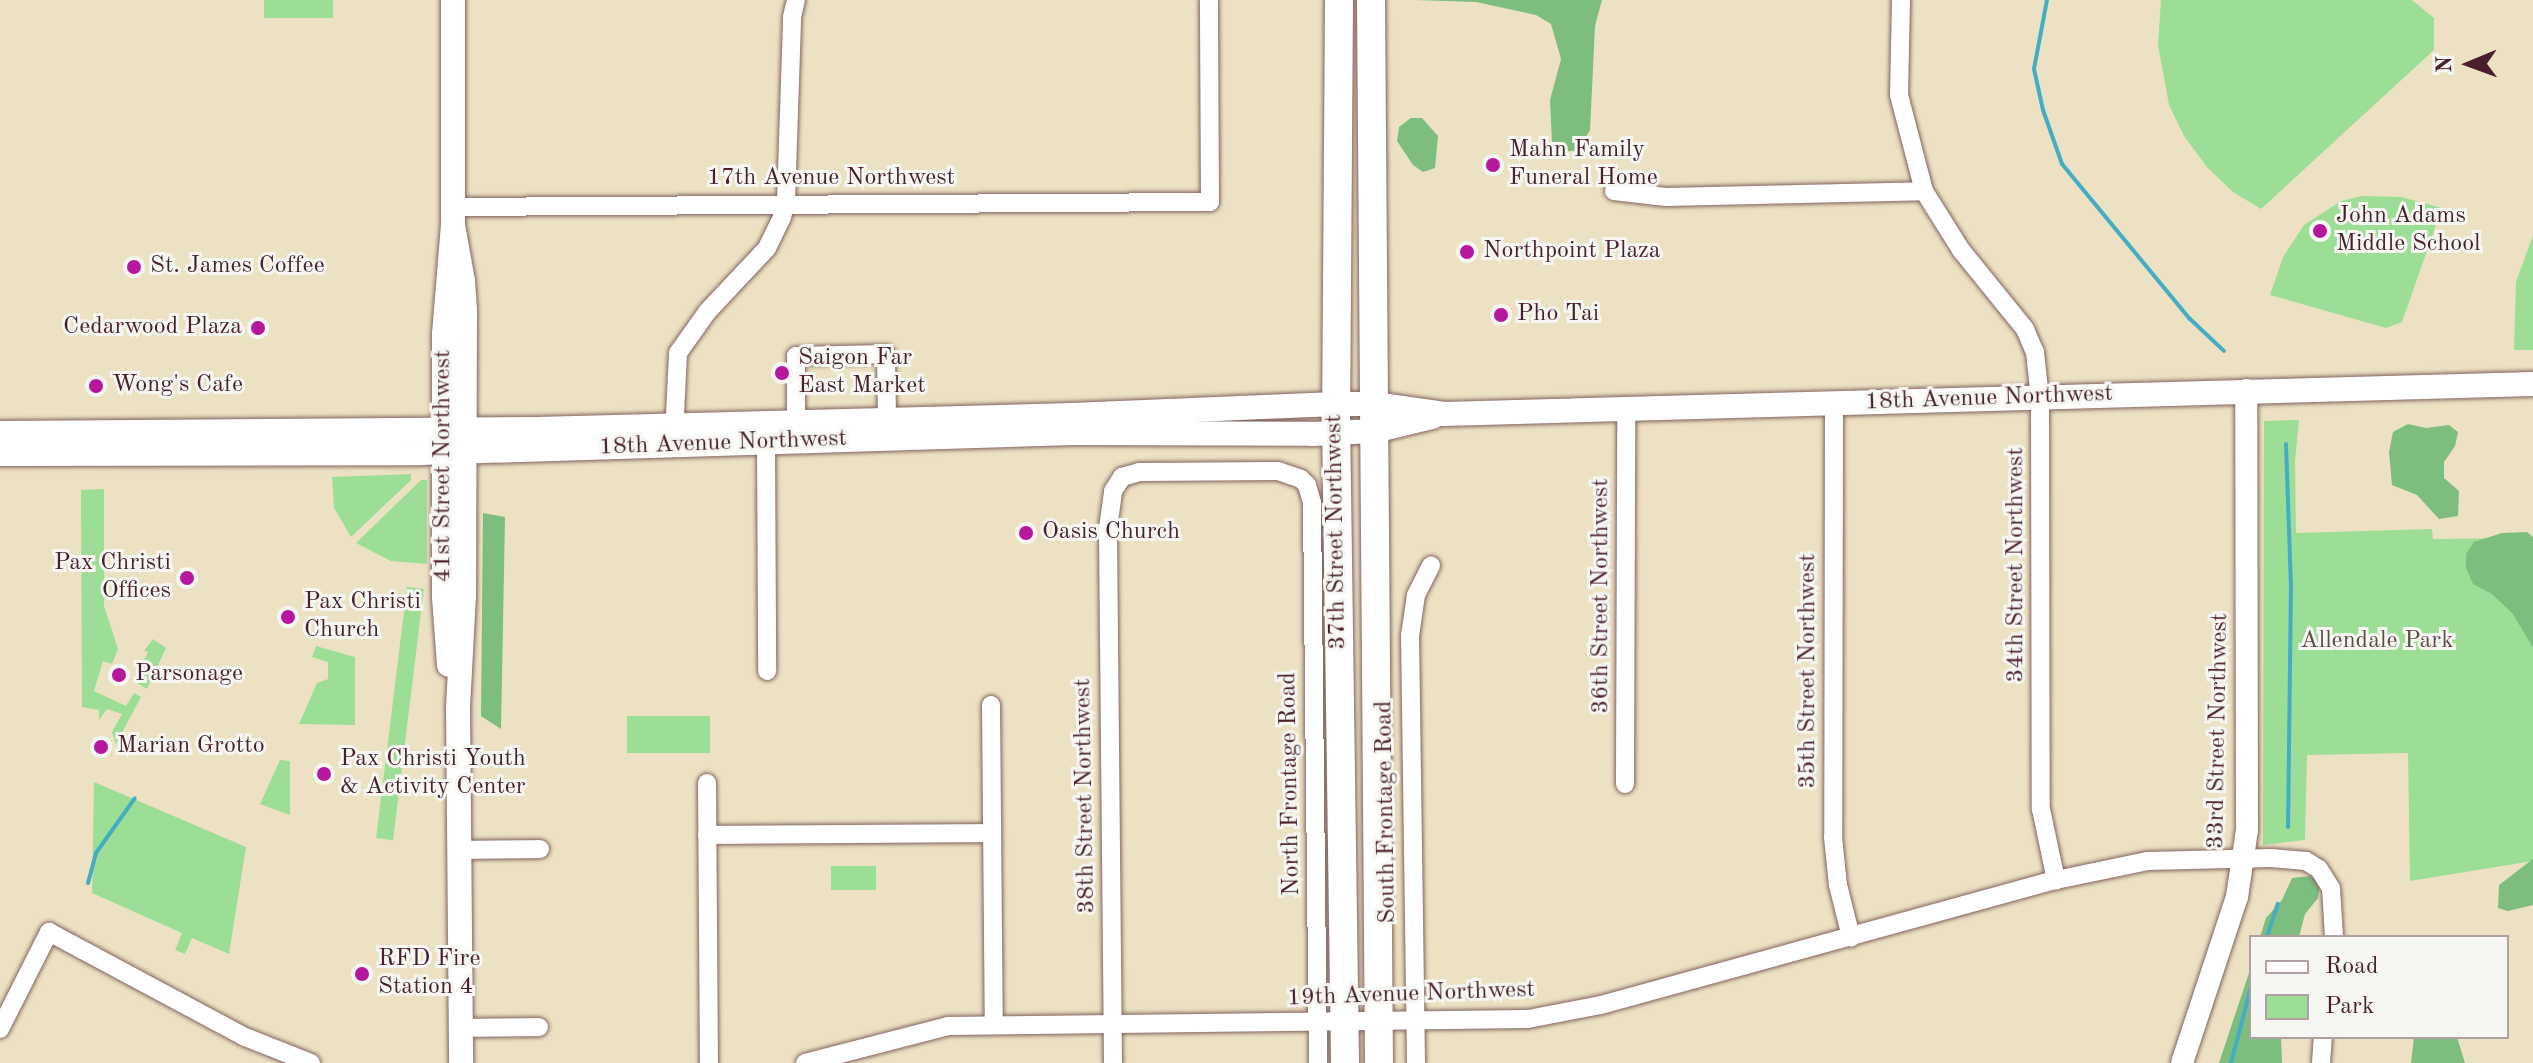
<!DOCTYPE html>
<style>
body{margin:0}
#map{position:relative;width:2533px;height:1063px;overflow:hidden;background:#ece2c3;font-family:"Old Standard TT",serif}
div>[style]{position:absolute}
.green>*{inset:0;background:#9cde95;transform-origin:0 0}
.forest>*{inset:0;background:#7dbd7e}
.stream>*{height:4px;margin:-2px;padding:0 2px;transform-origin:2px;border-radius:2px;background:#44adc4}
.roads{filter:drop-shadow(0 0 2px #836360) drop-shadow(0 0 2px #836360)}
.minor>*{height:18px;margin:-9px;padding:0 9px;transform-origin:9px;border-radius:9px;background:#fff}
.tertiary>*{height:22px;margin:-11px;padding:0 11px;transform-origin:11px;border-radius:11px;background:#fff}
.secondary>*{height:24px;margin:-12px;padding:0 12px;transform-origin:12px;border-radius:12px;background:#fff}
.primary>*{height:28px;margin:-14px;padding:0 14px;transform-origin:14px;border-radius:14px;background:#fff}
.dots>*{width:22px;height:22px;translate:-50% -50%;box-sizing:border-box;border:4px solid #f6f6f2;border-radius:50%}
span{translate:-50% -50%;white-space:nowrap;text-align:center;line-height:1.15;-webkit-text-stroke:6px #f6f6f2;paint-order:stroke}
.poi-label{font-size:24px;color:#4a1f2b}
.left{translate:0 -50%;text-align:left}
.right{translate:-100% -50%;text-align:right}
.street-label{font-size:24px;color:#4a1f2b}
.park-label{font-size:24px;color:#5e4f46}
.legend{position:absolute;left:2249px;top:935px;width:260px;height:104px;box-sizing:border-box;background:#f6f6f2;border:2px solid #b1a0a2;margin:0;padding:10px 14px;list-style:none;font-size:24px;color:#4a1f2b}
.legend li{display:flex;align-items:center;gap:16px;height:40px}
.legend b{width:40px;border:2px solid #b1a0a2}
.north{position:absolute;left:2429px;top:24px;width:80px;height:80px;-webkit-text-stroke:6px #f6f6f2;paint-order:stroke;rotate:269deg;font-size:22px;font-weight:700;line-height:32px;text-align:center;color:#4a1f2b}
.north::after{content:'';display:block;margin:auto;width:28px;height:36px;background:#4a1f2b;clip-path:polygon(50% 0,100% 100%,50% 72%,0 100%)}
</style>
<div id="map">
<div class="green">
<i style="left:264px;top:0;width:69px;height:18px"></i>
<i style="clip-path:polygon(2161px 0,2412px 0,2434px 18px,2434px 50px,2261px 209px,2233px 192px,2207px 167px,2184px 136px,2169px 105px,2158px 45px)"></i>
<i style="clip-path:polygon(2362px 196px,2401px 197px,2442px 208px,2402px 322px,2386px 328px,2270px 295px,2283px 257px,2304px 225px,2341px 201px)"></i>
<i style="clip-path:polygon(2533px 235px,2533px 350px,2514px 350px,2516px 282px)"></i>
<i style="clip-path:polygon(2299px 420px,2295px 461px,2296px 533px,2432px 529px,2433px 539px,2533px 538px,2533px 861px,2410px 881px,2408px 753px,2307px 755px,2305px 840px,2263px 845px,2264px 421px)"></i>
<i style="clip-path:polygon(411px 474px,411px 480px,351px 537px,334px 508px,332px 477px)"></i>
<i style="clip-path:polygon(421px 480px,427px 480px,427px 564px,391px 561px,356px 543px)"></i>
<i style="clip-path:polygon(104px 489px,104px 606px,118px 649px,112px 664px,103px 661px,94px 691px,126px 706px,134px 693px,141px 697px,116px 744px,112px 732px,122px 714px,107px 709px,99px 720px,99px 710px,82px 707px,81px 490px)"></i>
<i style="left:407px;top:587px;width:17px;height:253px;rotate:7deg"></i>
<i style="clip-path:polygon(153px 639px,166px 648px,147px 689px,134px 681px,148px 652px,144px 651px)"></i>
<i style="clip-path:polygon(316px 646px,355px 657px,355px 725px,299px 724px,317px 683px,328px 679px,328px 662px,312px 657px)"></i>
<i style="left:627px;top:716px;width:83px;height:37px"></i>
<i style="clip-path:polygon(280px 760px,290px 761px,290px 815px,260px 804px)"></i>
<i style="clip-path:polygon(94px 782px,246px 847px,229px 954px,192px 938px,185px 954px,175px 950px,182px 933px,92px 893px)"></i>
<i style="left:876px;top:866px;width:24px;height:45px;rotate:90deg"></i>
</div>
<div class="forest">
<i style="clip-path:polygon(1415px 0,1602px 0,1595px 26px,1590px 130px,1578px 150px,1563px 152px,1552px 142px,1550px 100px,1561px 59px,1551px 24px,1536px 15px,1476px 2px)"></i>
<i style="clip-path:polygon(1411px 118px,1422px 118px,1438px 136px,1435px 168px,1423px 172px,1413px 165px,1397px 141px,1399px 127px)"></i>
<i style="clip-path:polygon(2408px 424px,2426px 428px,2449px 425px,2458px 432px,2455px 446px,2444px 462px,2444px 478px,2459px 491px,2458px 516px,2439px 519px,2417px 495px,2392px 485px,2389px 452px,2393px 432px)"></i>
<i style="clip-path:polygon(483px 513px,505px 517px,501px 729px,481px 716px)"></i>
<i style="clip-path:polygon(2527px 532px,2533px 537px,2533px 648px,2513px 614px,2492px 594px,2473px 584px,2466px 568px,2466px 554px,2474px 542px,2502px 533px)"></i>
<i style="clip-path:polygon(2533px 859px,2533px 905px,2508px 911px,2498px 908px,2499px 885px)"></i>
<i style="clip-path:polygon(2310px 876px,2320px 884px,2318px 898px,2305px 914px,2299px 937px,2260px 937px,2266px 918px,2282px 900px,2292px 878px)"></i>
<i style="clip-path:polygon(2251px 967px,2251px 1037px,2281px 1037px,2282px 1063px,2219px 1063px)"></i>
<i style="clip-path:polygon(2414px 1037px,2457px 1037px,2465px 1063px,2411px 1063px)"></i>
</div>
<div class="stream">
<i style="left:2047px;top:0;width:70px;rotate:100.7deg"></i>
<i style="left:2034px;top:69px;width:42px;rotate:77.6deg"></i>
<i style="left:2043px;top:110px;width:57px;rotate:70.6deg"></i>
<i style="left:2062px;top:164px;width:200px;rotate:50.5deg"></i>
<i style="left:2189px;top:318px;width:48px;rotate:43.3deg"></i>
<i style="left:2286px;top:444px;width:140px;rotate:88deg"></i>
<i style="left:2291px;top:584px;width:243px;rotate:90.7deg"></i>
<i style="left:88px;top:883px;width:31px;rotate:-75deg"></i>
<i style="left:96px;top:853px;width:67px;rotate:-54.7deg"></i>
<i style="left:2267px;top:937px;width:35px;rotate:-72deg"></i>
<i style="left:2231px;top:1063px;width:79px;rotate:-75.3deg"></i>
</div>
<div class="roads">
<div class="minor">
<i style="left:1901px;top:0;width:95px;rotate:91.2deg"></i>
<i style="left:1899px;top:95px;width:99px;rotate:75.4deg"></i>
<i style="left:1924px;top:191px;width:70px;rotate:57.9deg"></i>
<i style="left:1961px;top:250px;width:102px;rotate:51deg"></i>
<i style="left:2025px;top:329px;width:25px;rotate:67deg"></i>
<i style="left:2035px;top:352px;width:47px;rotate:83.9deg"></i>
<i style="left:2040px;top:399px;width:410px;rotate:89.9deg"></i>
<i style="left:2041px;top:809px;width:73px;rotate:78.1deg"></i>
<i style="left:1614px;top:191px;width:52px;rotate:6.6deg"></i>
<i style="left:1666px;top:197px;width:258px;rotate:-1.3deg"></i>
<i style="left:453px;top:207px;width:757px;rotate:-0.38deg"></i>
<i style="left:1210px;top:202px;width:202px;rotate:-90.3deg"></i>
<i style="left:1834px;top:404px;width:433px;rotate:90.1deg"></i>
<i style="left:1833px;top:837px;width:48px;rotate:84.1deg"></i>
<i style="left:1838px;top:885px;width:54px;rotate:76deg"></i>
<i style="left:796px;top:423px;width:67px;rotate:-90deg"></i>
<i style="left:796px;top:356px;width:90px;rotate:-1.3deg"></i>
<i style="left:886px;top:354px;width:67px;rotate:89.1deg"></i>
<i style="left:674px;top:435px;width:82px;rotate:-87.2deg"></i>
<i style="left:678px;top:353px;width:50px;rotate:-54.7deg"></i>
<i style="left:707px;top:312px;width:88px;rotate:-46.8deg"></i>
<i style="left:767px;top:248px;width:34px;rotate:-64deg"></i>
<i style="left:782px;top:217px;width:16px;rotate:-75deg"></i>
<i style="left:786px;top:202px;width:185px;rotate:-88.1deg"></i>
<i style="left:792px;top:17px;width:17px;rotate:-77deg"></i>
<i style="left:766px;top:443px;width:228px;rotate:89.7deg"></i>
<i style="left:991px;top:705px;width:320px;rotate:89.5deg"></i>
<i style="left:707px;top:783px;width:280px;rotate:89.6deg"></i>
<i style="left:1625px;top:784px;width:376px;rotate:-89.8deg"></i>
<i style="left:707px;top:835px;width:285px;rotate:-0.4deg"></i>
<i style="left:459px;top:850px;width:81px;rotate:-0.7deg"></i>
<i style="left:461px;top:1028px;width:78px;rotate:-0.7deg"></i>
<i style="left:0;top:1029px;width:109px;rotate:-63.2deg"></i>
<i style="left:49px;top:932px;width:222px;rotate:28.2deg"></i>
<i style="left:245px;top:1037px;width:71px;rotate:21.5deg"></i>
<i style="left:805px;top:1063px;width:148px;rotate:-14.5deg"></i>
<i style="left:948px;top:1026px;width:580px;rotate:-0.69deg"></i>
<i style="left:1528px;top:1019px;width:74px;rotate:-10.9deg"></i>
<i style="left:1601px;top:1005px;width:472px;rotate:-15.4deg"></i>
<i style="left:2056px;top:880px;width:94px;rotate:-11.7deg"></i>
<i style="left:2148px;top:861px;width:123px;rotate:-1.4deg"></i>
<i style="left:2271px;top:858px;width:35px;rotate:5deg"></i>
<i style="left:2306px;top:861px;width:15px;rotate:32deg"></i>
<i style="left:2319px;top:869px;width:22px;rotate:58deg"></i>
<i style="left:2331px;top:888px;width:49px;rotate:86.5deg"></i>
<i style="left:1113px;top:1063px;width:535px;rotate:-90.54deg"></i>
<i style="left:1108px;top:528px;width:37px;rotate:-82deg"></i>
<i style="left:1113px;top:491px;width:17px;rotate:-57deg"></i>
<i style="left:1122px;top:477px;width:18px;rotate:-16deg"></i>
<i style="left:1139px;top:472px;width:139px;rotate:-0.4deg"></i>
<i style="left:1278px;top:471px;width:24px;rotate:19deg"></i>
<i style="left:1301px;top:479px;width:8px;rotate:45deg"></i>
<i style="left:1307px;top:485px;width:19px;rotate:74deg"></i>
<i style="left:1312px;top:503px;width:560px;rotate:89.39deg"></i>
<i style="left:1416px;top:1063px;width:427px;rotate:-90.8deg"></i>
<i style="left:1410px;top:636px;width:41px;rotate:-81.7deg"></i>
<i style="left:1416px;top:595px;width:33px;rotate:-63deg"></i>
<i style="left:2321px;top:1063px;width:26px;rotate:-86deg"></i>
</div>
<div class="tertiary">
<i style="left:2182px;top:1063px;width:175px;rotate:-71.7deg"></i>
<i style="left:2237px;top:897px;width:68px;rotate:-81.5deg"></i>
<i style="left:2247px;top:830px;width:440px;rotate:-90.1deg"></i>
</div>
<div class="secondary">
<i style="left:453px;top:225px;width:57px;rotate:79.9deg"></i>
<i style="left:463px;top:281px;width:32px;rotate:86deg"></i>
<i style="left:465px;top:313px;width:283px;rotate:90.2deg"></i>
<i style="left:464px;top:596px;width:111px;rotate:93.1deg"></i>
<i style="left:458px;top:707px;width:356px;rotate:89.5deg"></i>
<i style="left:0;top:433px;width:537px;rotate:-0.43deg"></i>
<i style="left:537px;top:429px;width:535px;rotate:-1.5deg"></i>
<i style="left:1072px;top:415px;width:264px;rotate:-2.4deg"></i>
<i style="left:1336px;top:404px;width:38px"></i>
<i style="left:1374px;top:404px;width:71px;rotate:8.1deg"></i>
<i style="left:1444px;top:414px;width:1089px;rotate:-1.58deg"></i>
<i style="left:0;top:454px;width:420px;rotate:-0.1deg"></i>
<i style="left:420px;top:453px;width:654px;rotate:-1.75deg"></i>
<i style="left:1074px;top:433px;width:238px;rotate:0.2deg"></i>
<i style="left:1312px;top:434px;width:62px;rotate:-2.8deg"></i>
<i style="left:1374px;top:431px;width:60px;rotate:-13.6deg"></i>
<i style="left:449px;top:665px;width:68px;rotate:-94.2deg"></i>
<i style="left:444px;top:597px;width:263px;rotate:-90deg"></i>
<i style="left:444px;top:334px;width:109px;rotate:-85.3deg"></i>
<i style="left:453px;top:225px;width:225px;rotate:-90deg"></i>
</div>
<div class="primary">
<i style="left:1339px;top:0;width:418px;rotate:90.4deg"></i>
<i style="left:1336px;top:418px;width:645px;rotate:89.2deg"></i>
<i style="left:1371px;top:0;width:1063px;rotate:89.57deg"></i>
</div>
</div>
<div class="dots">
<i style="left:1493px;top:165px;background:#b5179e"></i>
<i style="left:2320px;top:231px;background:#b5179e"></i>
<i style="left:1467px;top:252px;background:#b5179e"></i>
<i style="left:134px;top:267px;background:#b5179e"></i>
<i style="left:1501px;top:315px;background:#b5179e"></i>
<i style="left:258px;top:328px;background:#b5179e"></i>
<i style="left:782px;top:373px;background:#b5179e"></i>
<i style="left:96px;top:386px;background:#b5179e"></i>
<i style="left:1026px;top:533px;background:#b5179e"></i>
<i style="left:187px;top:578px;background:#b5179e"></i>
<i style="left:288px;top:617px;background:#b5179e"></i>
<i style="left:119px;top:675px;background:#b5179e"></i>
<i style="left:101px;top:747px;background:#b5179e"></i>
<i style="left:324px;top:774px;background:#b5179e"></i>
<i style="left:362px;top:974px;background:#b5179e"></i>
</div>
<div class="poi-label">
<span class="left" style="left:1509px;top:165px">Mahn Family<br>Funeral Home</span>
<span class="left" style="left:2336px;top:231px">John Adams<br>Middle School</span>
<span class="left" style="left:1483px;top:252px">Northpoint Plaza</span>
<span class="left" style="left:150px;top:267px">St. James Coffee</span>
<span class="left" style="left:1517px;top:315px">Pho Tai</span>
<span class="right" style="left:242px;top:328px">Cedarwood Plaza</span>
<span class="left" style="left:798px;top:373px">Saigon Far<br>East Market</span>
<span class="left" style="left:112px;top:386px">Wong's Cafe</span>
<span class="left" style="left:1042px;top:533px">Oasis Church</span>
<span class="right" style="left:171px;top:578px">Pax Christi<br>Offices</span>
<span class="left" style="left:304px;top:617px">Pax Christi<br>Church</span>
<span class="left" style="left:135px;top:675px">Parsonage</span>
<span class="left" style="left:117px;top:747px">Marian Grotto</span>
<span class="left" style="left:340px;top:774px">Pax Christi Youth<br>&amp; Activity Center</span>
<span class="left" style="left:378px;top:974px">RFD Fire<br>Station 4</span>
</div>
<div class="street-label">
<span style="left:831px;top:179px">17th Avenue Northwest</span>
<span style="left:1989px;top:399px;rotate:-2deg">18th Avenue Northwest</span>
<span style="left:723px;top:444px;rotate:-2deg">18th Avenue Northwest</span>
<span style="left:444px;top:466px;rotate:-90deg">41st Street Northwest</span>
<span style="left:1337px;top:532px;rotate:-91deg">37th Street Northwest</span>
<span style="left:2017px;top:565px;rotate:-90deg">34th Street Northwest</span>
<span style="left:1602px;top:596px;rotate:-90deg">36th Street Northwest</span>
<span style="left:1809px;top:671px;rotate:-90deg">35th Street Northwest</span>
<span style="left:2219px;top:731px;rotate:-89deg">33rd Street Northwest</span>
<span style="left:1291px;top:784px;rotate:-91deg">North Frontage Road</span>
<span style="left:1086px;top:796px;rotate:-91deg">38th Street Northwest</span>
<span style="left:1387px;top:812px;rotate:-91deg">South Frontage Road</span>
<span style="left:1411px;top:995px;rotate:-2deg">19th Avenue Northwest</span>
</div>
<div class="park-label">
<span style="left:2377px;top:642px">Allendale Park</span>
</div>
<ul class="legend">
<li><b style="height:10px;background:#fff"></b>Road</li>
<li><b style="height:22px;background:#9cde95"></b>Park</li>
</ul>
<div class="north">N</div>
</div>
